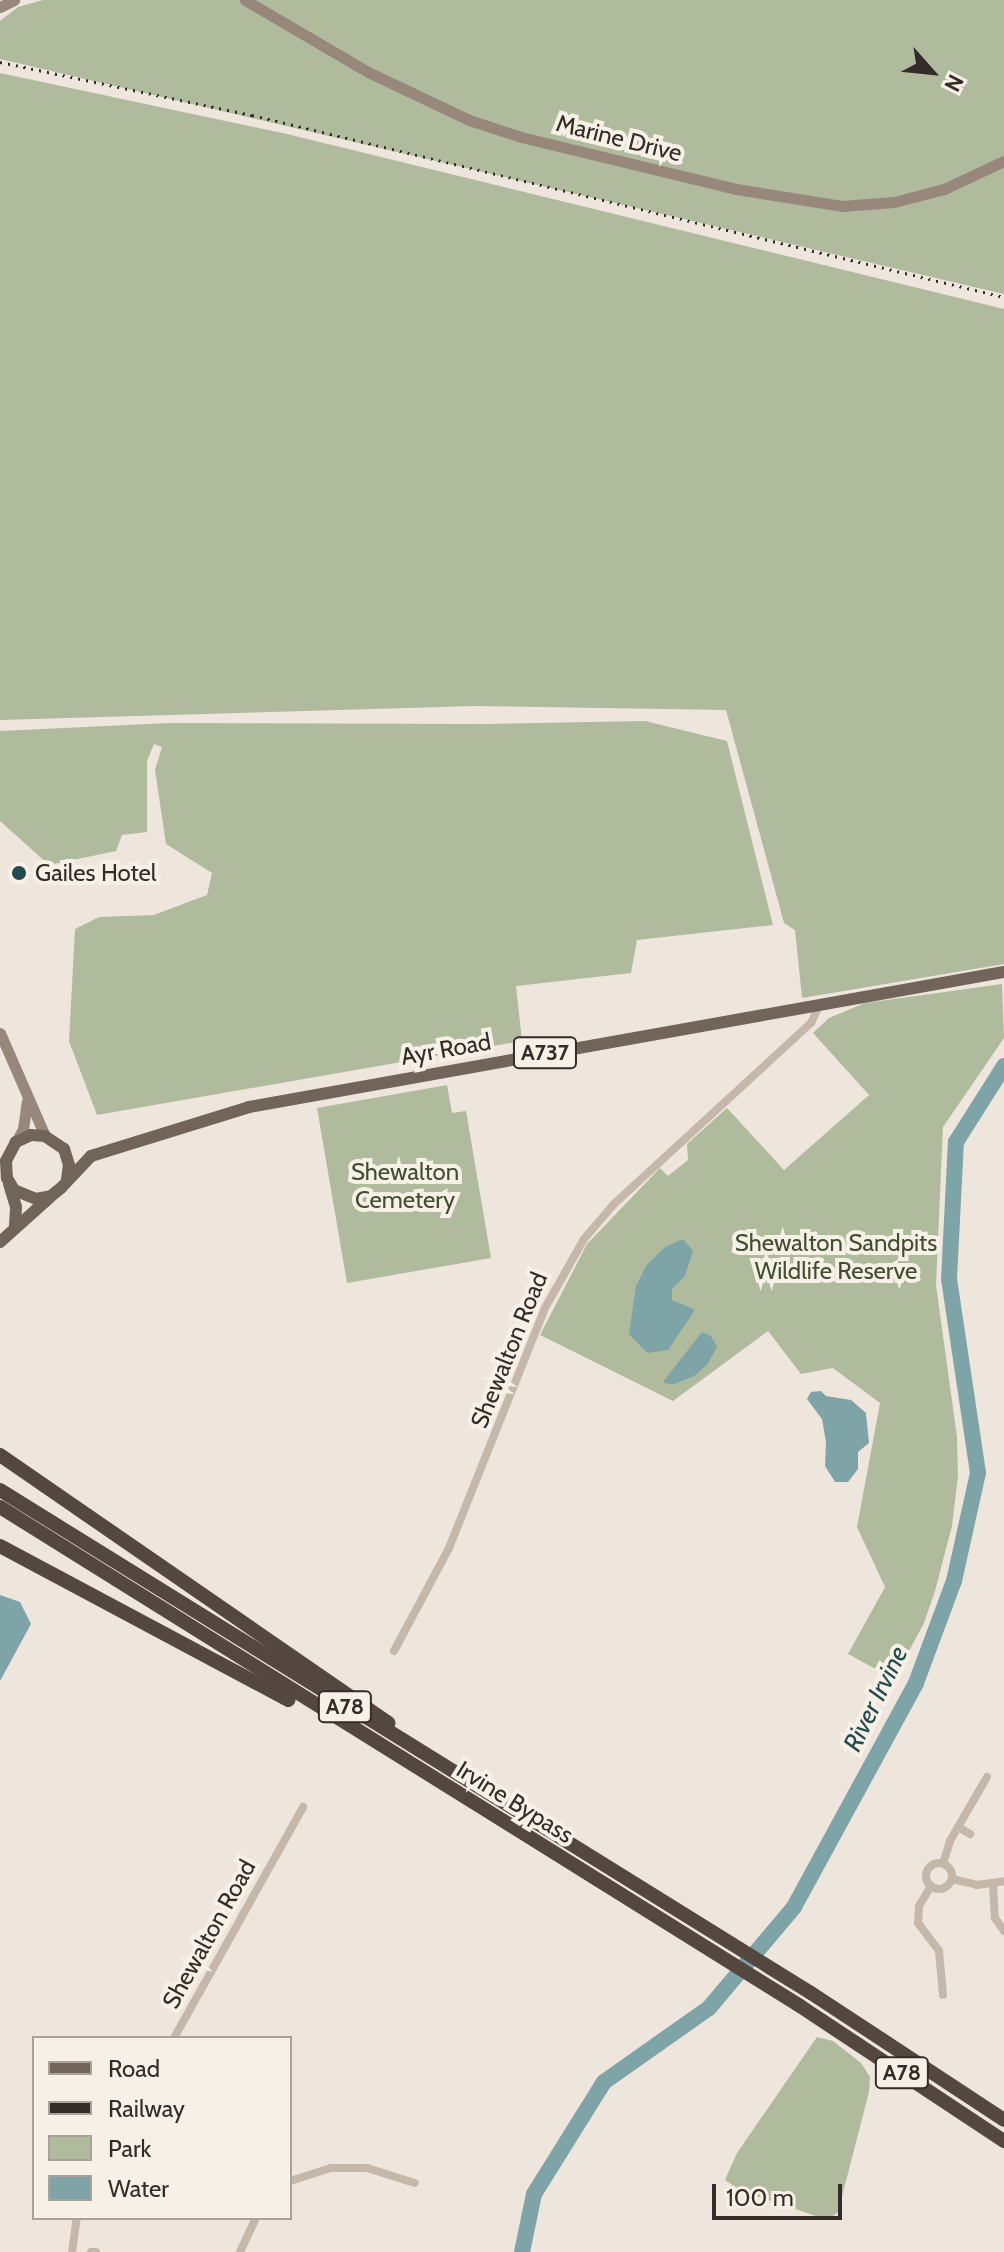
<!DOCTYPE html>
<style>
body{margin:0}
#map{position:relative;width:1004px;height:2252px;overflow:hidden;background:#eee6dc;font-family:Cabin,sans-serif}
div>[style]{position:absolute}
.green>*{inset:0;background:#b0bb9e}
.water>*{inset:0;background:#7ea4a8}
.river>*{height:16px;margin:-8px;padding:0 8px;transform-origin:8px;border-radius:8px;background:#7ea4a8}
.street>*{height:8px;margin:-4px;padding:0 4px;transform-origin:4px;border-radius:4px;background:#c5b7a9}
.street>.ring{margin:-4px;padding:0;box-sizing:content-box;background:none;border:8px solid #c5b7a9;border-radius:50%}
.secondary>*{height:11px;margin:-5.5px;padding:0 5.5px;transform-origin:5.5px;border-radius:5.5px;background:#98877b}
.primary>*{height:12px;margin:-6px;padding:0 6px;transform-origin:6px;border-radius:6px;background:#73645b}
.highway>*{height:14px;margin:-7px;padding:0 7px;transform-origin:7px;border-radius:7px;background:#534740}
.rail>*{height:3px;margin-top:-1.5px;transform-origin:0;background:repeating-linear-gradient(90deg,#332c28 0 2px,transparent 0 8px)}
.dots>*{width:22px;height:22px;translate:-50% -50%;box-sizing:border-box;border:4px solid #f7f0e7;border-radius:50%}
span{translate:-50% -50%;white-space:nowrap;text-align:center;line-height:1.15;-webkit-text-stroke:8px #f7f0e7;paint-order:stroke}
.shield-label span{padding:2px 6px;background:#f7f0e7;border:2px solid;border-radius:6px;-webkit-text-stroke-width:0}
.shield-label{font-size:22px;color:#332c28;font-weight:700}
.street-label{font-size:24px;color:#332c28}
.poi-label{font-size:24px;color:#332c28}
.left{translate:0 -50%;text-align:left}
.park-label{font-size:24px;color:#414e2f}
.water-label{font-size:26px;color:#234a4f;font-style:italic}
.legend{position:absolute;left:32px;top:2036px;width:260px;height:184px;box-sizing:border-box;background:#f7f0e7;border:2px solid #a9a29b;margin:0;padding:10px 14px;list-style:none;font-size:24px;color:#332c28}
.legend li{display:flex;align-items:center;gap:16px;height:40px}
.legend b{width:40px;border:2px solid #a9a29b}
.north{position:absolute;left:892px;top:32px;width:80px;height:80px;-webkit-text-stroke:6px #f7f0e7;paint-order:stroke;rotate:117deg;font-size:22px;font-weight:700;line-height:32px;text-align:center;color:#332c28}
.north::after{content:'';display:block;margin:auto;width:28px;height:36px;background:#332c28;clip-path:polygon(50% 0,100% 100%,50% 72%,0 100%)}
.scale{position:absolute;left:712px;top:2184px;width:130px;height:36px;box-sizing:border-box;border:4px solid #332c28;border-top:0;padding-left:10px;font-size:24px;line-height:28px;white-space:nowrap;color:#332c28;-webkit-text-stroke:6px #f7f0e7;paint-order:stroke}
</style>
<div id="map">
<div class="green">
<i style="clip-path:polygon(43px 0,1004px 0,1004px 294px,0 59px,0 21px,18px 7px)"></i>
<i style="clip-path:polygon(0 73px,287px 134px,1004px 309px,1004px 964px,802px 998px,795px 930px,784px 923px,726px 710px,475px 706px,0 720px)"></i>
<i style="clip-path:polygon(645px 721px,727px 741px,773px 925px,637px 940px,631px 973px,516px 986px,522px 1041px,97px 1115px,69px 1041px,75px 929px,99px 917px,154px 915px,207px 895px,212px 873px,166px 844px,155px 770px,162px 747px,154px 744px,147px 761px,147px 832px,122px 835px,116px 851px,49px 865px,0 821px,0 731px,170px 723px,488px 724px)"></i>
<i style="clip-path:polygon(1002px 984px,1004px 1038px,943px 1127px,936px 1285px,957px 1437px,958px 1476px,952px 1526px,935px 1591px,924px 1623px,894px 1679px,848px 1654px,885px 1587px,857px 1527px,880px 1403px,833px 1368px,801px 1374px,768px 1331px,673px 1401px,540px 1335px,587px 1244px,660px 1168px,668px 1176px,688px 1160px,687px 1144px,727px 1108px,784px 1170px,869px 1095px,813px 1033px,829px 1018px,865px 1003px)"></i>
<i style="clip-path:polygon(447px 1085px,452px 1113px,466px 1111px,491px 1258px,347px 1283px,317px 1108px)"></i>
<i style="clip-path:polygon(817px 2037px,833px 2041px,861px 2063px,870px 2077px,869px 2092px,838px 2212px,828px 2220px,741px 2191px,725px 2180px,737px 2153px)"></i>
</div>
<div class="water">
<i style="clip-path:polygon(683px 1239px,693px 1251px,685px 1276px,672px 1289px,672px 1300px,695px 1310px,668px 1350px,647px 1353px,629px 1334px,636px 1286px,646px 1266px,665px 1247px)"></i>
<i style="clip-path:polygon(702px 1332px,711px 1336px,717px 1347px,707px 1365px,694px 1376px,672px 1385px,663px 1382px)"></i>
<i style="clip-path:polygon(821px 1391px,826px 1396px,851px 1400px,866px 1413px,869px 1443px,858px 1452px,858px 1469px,848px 1482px,835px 1482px,825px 1466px,826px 1442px,822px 1419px,807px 1399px,811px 1392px)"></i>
<i style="clip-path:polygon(0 1595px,20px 1602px,31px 1624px,0 1681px)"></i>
</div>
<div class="river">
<i style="left:522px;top:2252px;width:59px;rotate:-78.3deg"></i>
<i style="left:534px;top:2194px;width:132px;rotate:-58deg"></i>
<i style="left:604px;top:2082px;width:128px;rotate:-35.2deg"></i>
<i style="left:709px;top:2008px;width:132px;rotate:-49.9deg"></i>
<i style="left:794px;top:1907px;width:255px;rotate:-61.4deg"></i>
<i style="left:916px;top:1683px;width:109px;rotate:-69.6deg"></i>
<i style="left:954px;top:1581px;width:111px;rotate:-77.5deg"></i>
<i style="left:978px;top:1473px;width:196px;rotate:-98.5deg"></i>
<i style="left:949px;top:1279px;width:137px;rotate:-87.1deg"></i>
<i style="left:956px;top:1142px;width:90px;rotate:-57.7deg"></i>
</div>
<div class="street">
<i style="left:394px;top:1651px;width:117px;rotate:-61.9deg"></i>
<i style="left:449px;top:1548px;width:258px;rotate:-68.2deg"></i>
<i style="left:545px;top:1308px;width:79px;rotate:-60.5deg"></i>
<i style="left:584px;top:1239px;width:46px;rotate:-49.4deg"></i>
<i style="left:614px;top:1204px;width:268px;rotate:-42.6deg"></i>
<i style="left:811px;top:1023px;width:21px;rotate:-65deg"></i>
<i style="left:958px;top:1827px;width:14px;rotate:30deg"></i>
<i class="ring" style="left:926px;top:1863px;width:18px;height:18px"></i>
<i style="left:943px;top:1863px;width:23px;rotate:-72deg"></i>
<i style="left:950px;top:1841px;width:74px;rotate:-60deg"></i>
<i style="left:952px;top:1879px;width:26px;rotate:13deg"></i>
<i style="left:977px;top:1885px;width:27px;rotate:-8deg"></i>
<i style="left:993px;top:1883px;width:35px;rotate:87deg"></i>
<i style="left:995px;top:1918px;width:16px;rotate:55deg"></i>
<i style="left:931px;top:1886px;width:23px;rotate:121deg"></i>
<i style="left:919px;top:1906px;width:17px;rotate:93deg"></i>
<i style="left:918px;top:1923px;width:35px;rotate:53deg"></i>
<i style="left:939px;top:1951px;width:44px;rotate:84.8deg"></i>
<i style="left:174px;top:2038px;width:265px;rotate:-60.8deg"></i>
<i style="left:290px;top:2181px;width:43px;rotate:-17.6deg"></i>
<i style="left:331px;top:2168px;width:36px"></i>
<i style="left:367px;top:2168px;width:50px;rotate:17.4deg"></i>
<i style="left:72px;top:2252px;width:34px;rotate:-82deg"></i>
<i style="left:91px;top:2252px;width:5px"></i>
<i style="left:240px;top:2252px;width:38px;rotate:-65deg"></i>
</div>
<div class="secondary">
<i style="left:245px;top:0;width:143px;rotate:30.3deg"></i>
<i style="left:368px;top:72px;width:112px;rotate:25.4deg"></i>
<i style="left:469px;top:120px;width:55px;rotate:18.1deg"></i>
<i style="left:521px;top:137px;width:221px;rotate:13.6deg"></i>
<i style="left:736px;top:189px;width:107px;rotate:9.1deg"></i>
<i style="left:842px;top:206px;width:52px;rotate:-4.4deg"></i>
<i style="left:894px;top:202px;width:52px;rotate:-14.6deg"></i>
<i style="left:944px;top:189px;width:66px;rotate:-25deg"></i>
<i style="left:0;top:7px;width:16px;rotate:-27deg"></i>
<i style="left:0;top:1033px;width:112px;rotate:66.4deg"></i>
<i style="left:16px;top:1142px;width:15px;rotate:-62deg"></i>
<i style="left:23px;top:1129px;width:28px;rotate:-82deg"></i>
</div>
<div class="primary">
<i style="left:67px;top:1179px;width:14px;rotate:-82deg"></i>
<i style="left:69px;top:1165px;width:17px;rotate:-107deg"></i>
<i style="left:64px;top:1149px;width:23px;rotate:-146deg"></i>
<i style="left:45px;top:1136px;width:14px;rotate:-176deg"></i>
<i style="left:31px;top:1135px;width:17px;rotate:155deg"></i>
<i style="left:16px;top:1142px;width:21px;rotate:118deg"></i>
<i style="left:6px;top:1161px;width:17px;rotate:87deg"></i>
<i style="left:7px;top:1178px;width:14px;rotate:60deg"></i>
<i style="left:14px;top:1190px;width:24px;rotate:22deg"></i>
<i style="left:36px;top:1199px;width:15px;rotate:-11deg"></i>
<i style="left:51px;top:1196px;width:13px;rotate:-39deg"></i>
<i style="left:61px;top:1188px;width:44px;rotate:-46.8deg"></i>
<i style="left:91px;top:1156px;width:165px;rotate:-17.2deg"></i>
<i style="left:249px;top:1107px;width:767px;rotate:-10.14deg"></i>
<i style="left:9px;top:1184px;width:24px;rotate:73deg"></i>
<i style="left:16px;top:1207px;width:20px;rotate:93deg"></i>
<i style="left:0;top:1242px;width:66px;rotate:-41.9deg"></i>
</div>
<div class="highway">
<i style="left:0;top:1455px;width:472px;rotate:34.6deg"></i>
<i style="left:0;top:1490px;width:954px;rotate:31.81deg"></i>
<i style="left:811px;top:1993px;width:231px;rotate:33.3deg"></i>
<i style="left:0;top:1507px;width:943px;rotate:31.95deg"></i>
<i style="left:800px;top:2006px;width:245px;rotate:33.5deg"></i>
<i style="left:0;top:1546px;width:327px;rotate:28.1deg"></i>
</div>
<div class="rail">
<i style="left:0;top:62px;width:258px;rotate:11.9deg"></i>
<i style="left:252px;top:115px;width:774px;rotate:13.61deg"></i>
</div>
<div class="dots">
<i style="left:19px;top:873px;background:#234a4f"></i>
</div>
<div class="shield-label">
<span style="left:545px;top:1053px">A737</span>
<span style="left:345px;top:1707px">A78</span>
<span style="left:902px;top:2073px">A78</span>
</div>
<div class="street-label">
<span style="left:619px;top:138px;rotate:14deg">Marine Drive</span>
<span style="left:446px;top:1049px;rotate:-10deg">Ayr Road</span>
<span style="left:509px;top:1350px;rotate:-68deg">Shewalton Road</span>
<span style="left:515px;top:1802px;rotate:32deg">Irvine Bypass</span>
<span style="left:209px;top:1934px;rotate:-61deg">Shewalton Road</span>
</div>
<div class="poi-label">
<span class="left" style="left:35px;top:873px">Gailes Hotel</span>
</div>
<div class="park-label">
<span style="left:405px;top:1186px">Shewalton<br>Cemetery</span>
<span style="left:836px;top:1257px">Shewalton Sandpits<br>Wildlife Reserve</span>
</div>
<div class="water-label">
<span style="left:876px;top:1699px;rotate:-64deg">River Irvine</span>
</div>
<ul class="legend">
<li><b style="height:10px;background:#73645b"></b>Road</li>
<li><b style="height:10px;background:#332c28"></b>Railway</li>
<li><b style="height:22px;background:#b0bb9e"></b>Park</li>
<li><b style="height:22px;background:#7ea4a8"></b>Water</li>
</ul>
<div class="north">N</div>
<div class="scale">100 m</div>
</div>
